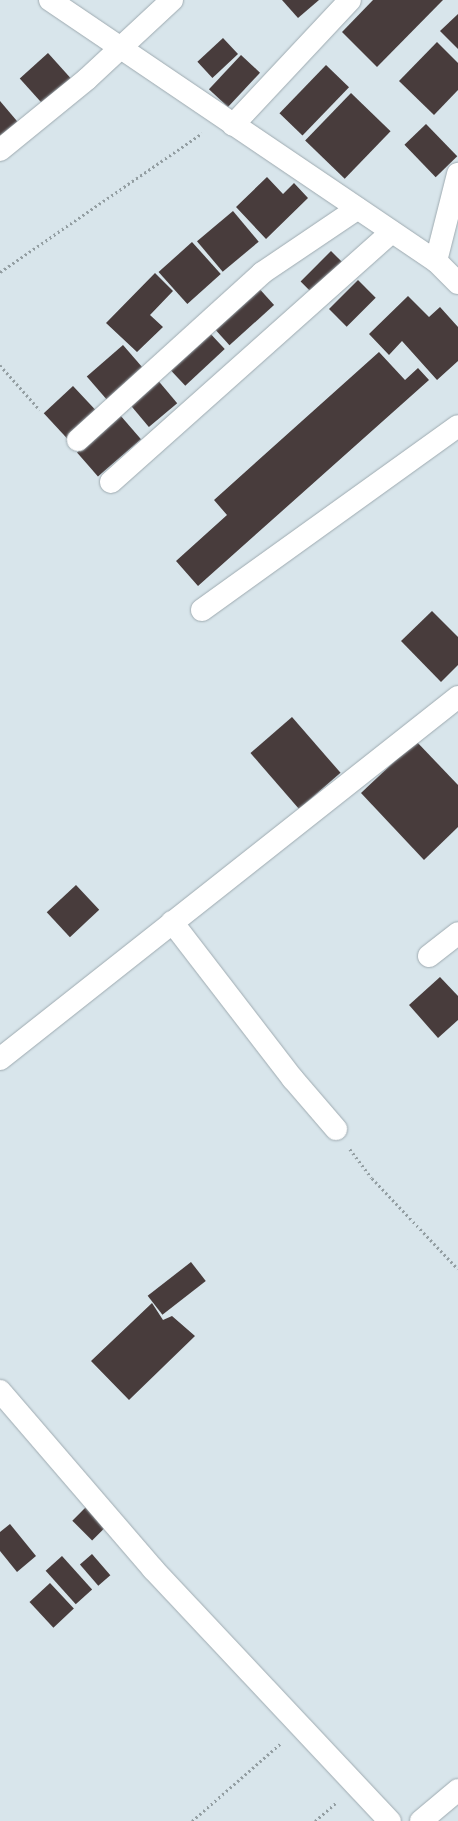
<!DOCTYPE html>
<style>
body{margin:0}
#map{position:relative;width:458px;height:1821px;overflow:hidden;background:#d8e5eb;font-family:"Open Sans",sans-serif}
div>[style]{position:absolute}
.building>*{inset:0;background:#483c3c;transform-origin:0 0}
.path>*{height:2.5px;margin-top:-1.25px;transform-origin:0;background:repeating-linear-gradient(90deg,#939ea2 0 2px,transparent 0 5px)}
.roads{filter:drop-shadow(0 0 1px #9eaab0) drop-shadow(0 0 1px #9eaab0)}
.minor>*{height:22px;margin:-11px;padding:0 11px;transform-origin:11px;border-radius:11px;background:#fff}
span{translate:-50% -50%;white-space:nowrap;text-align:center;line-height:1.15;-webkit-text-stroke:4px #fff;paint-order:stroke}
</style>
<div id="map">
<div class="building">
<i style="clip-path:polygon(282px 0,319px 0,298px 18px)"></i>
<i style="clip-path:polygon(373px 0,443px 0,377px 67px,342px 32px)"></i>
<i style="clip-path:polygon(458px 14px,458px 49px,440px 31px)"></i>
<i style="left:223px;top:38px;width:22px;height:35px;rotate:47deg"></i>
<i style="clip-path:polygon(437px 42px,458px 63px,458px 90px,434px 115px,399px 81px)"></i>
<i style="left:48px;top:53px;width:43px;height:38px;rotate:48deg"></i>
<i style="left:241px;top:55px;width:26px;height:47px;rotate:43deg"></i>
<i style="left:326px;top:65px;width:32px;height:67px;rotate:44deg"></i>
<i style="left:351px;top:93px;width:55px;height:66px;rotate:44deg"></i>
<i style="clip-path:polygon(0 101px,22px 127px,0 146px)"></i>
<i style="left:426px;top:124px;width:45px;height:30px;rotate:46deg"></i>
<i style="clip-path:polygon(267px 177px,283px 194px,294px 183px,308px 198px,266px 239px,236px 207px)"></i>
<i style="left:233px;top:211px;width:40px;height:47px;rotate:50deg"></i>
<i style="left:192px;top:242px;width:43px;height:45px;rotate:48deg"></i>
<i style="left:331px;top:251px;width:21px;height:43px;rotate:45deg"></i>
<i style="clip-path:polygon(155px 273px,173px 291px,150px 315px,163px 327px,137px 352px,106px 323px)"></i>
<i style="left:358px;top:280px;width:25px;height:41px;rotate:45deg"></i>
<i style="left:256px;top:285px;width:27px;height:60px;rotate:48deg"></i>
<i style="clip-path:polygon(408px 296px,429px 317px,440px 307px,458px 327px,458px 361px,437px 380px,402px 341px,389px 355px,369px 334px)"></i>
<i style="left:207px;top:330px;width:26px;height:54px;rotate:47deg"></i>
<i style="left:123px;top:345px;width:35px;height:48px;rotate:49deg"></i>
<i style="clip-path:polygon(379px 352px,405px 380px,418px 368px,429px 380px,198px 586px,176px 561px,227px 515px,214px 500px)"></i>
<i style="left:156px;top:378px;width:33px;height:37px;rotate:50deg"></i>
<i style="left:73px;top:386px;width:34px;height:40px;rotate:47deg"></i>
<i style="left:120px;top:415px;width:32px;height:57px;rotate:49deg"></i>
<i style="clip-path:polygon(432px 611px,458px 637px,458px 665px,441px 682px,401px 641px)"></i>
<i style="left:292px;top:717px;width:74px;height:55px;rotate:49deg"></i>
<i style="clip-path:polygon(416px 741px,458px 785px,458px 827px,424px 860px,361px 793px)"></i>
<i style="left:76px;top:885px;width:34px;height:40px;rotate:47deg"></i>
<i style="clip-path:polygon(440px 977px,458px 996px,458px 1020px,438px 1038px,409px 1005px)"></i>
<i style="left:191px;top:1262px;width:24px;height:55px;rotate:52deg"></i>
<i style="clip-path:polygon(152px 1303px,163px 1320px,172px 1316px,195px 1336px,129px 1400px,91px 1361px)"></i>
<i style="left:90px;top:1503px;width:28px;height:25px;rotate:45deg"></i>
<i style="clip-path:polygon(10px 1524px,36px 1556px,17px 1572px,0 1551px,0 1532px)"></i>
<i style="left:92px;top:1554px;width:28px;height:16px;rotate:49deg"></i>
<i style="left:62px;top:1556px;width:45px;height:22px;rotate:48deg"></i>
<i style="left:50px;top:1583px;width:35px;height:28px;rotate:47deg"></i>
</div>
<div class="path">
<i style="left:0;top:272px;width:245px;rotate:-34.5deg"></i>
<i style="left:0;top:365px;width:60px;rotate:48.4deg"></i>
<i style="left:350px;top:1149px;width:36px;rotate:53deg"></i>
<i style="left:372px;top:1178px;width:125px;rotate:46.6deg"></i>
<i style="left:192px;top:1821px;width:118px;rotate:-41.2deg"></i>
<i style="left:315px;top:1821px;width:29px;rotate:-41deg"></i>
</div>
<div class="roads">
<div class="minor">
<i style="left:50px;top:0;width:466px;rotate:34.1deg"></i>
<i style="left:436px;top:261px;width:31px;rotate:45deg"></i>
<i style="left:233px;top:125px;width:171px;rotate:-46.9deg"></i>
<i style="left:0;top:150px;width:112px;rotate:-39.2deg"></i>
<i style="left:87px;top:79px;width:116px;rotate:-42.9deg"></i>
<i style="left:436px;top:261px;width:90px;rotate:-75.8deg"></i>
<i style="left:78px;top:440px;width:248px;rotate:-42.2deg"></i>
<i style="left:262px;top:273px;width:115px;rotate:-34deg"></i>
<i style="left:111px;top:482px;width:376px;rotate:-41.7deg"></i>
<i style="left:202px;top:610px;width:315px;rotate:-35.7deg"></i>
<i style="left:172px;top:922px;width:198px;rotate:52.4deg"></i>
<i style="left:293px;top:1079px;width:66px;rotate:49.3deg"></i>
<i style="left:429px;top:956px;width:37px;rotate:-38deg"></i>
<i style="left:0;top:1059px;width:584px;rotate:-38.32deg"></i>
<i style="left:0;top:1391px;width:235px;rotate:49.3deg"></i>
<i style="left:153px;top:1569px;width:346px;rotate:46.8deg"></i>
<i style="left:421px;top:1821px;width:48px;rotate:-40deg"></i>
</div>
</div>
</div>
